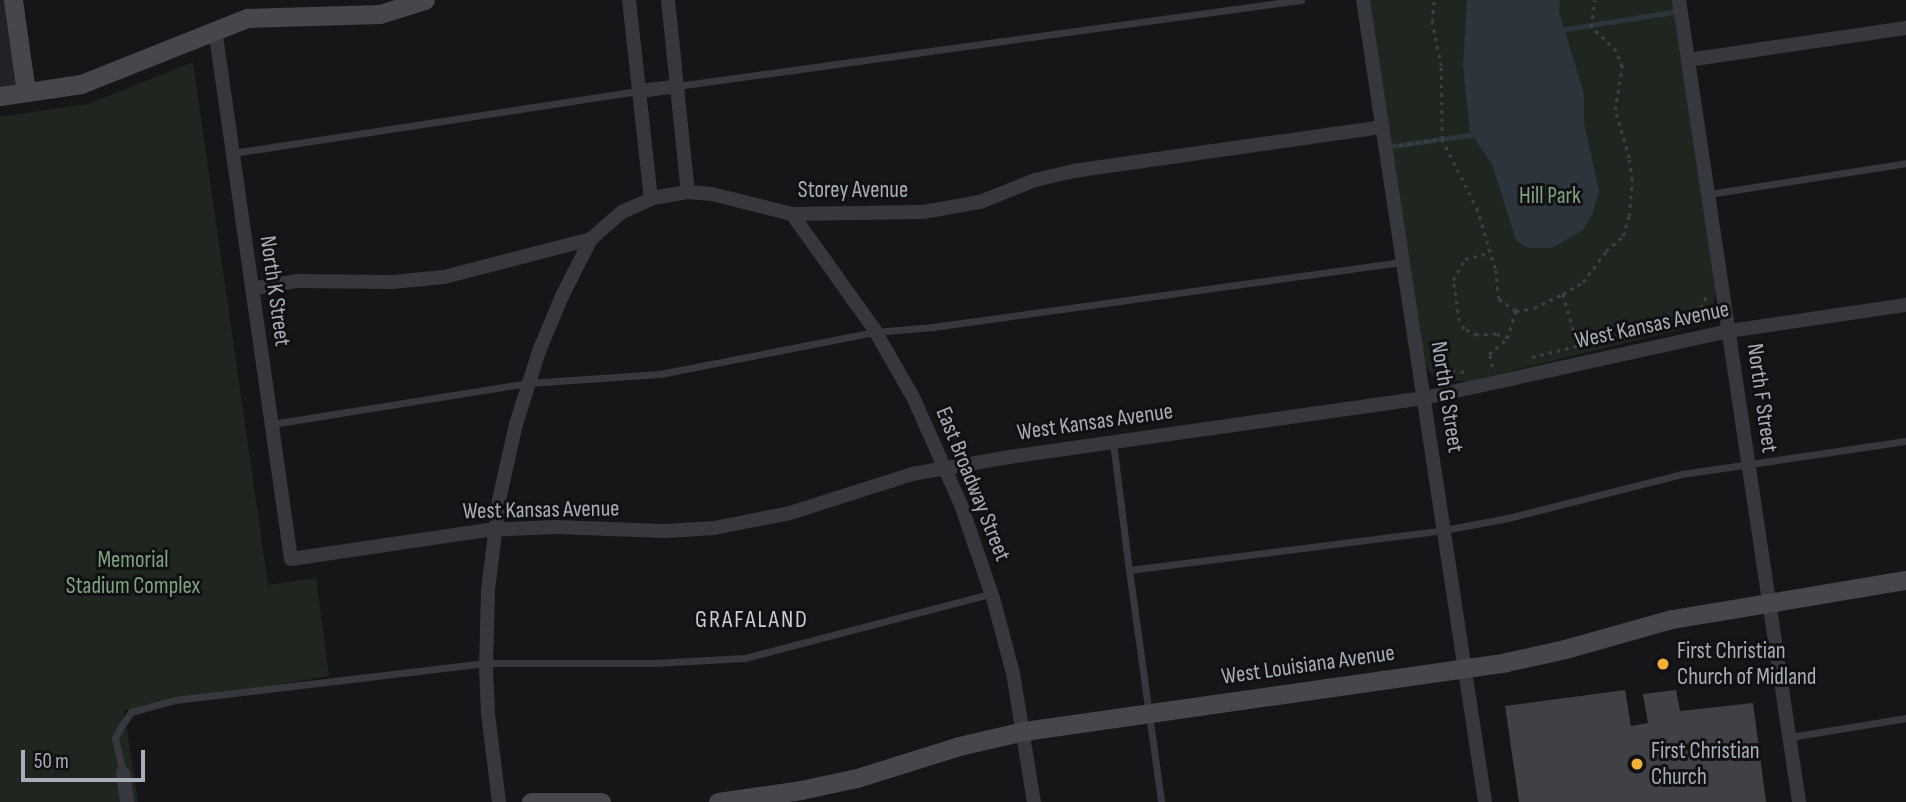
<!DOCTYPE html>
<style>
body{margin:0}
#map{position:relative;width:1906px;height:802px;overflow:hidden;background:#161618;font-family:"Sofia Sans Condensed",sans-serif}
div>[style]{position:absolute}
.built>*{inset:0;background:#222225}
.green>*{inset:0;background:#1e261f}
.water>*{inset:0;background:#2c353c}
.stream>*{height:5px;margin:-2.5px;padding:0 2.5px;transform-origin:2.5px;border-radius:2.5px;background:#2c353c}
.building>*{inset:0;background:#404145}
.path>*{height:2.5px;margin-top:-1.25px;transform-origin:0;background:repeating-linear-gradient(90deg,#3d3f44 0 3.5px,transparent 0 8.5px)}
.lane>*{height:7px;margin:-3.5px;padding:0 3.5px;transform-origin:3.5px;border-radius:3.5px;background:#37383d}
.street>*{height:14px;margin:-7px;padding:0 7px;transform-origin:7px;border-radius:7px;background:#37383d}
.secondary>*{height:19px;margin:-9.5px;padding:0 9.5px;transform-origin:9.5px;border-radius:9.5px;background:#45474d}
.dots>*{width:19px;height:19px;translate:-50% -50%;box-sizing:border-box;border:4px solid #111113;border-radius:50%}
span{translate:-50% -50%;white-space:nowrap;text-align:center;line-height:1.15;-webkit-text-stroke:6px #111113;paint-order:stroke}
.street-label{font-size:23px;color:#a8adb8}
.park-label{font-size:23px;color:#7fa381}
.poi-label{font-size:23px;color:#a8adb8}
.left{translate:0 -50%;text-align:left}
.neighbourhood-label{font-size:24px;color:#c9ccd4;letter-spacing:2px}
.scale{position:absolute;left:21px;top:750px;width:124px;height:32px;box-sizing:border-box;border:4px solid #a8adb8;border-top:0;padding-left:9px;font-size:21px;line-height:24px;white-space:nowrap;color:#a8adb8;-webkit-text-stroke:5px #111113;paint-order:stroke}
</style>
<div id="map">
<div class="built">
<i style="clip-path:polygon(0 0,13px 0,26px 90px,0 94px)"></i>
</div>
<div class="green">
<i style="clip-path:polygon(1370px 0,1673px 0,1717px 283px,1712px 312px,1691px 327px,1470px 381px,1437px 381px,1417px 354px)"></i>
<i style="clip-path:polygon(193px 62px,268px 585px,316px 578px,329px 676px,124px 710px,138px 802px,0 802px,0 117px,88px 104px)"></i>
</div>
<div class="water">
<i style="clip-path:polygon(1467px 0,1560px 0,1559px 12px,1584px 94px,1584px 123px,1599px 191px,1592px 215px,1583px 230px,1552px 248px,1528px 248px,1516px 240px,1492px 164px,1470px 132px,1463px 66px)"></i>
</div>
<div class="stream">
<i style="left:1560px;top:30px;width:120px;rotate:-9.1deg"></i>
<i style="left:1386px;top:147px;width:91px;rotate:-8.2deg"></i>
</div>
<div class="building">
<i style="clip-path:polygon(1625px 690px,1631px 726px,1648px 723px,1643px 694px,1676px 690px,1680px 711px,1753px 703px,1766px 802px,1519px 802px,1505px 706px)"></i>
</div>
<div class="path">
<i style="left:1442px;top:139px;width:77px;rotate:63.1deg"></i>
<i style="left:1477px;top:208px;width:65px;rotate:73deg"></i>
<i style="left:1496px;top:270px;width:29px;rotate:84deg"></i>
<i style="left:1499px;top:299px;width:21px;rotate:35deg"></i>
<i style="left:1516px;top:311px;width:28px;rotate:107deg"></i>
<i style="left:1508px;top:338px;width:13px;rotate:-162deg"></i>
<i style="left:1496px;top:334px;width:19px;rotate:177deg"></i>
<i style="left:1477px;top:335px;width:14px;rotate:-155deg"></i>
<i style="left:1464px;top:329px;width:9px;rotate:-122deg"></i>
<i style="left:1459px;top:321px;width:41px;rotate:-98.3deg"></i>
<i style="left:1453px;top:280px;width:24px;rotate:-60deg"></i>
<i style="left:1465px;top:259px;width:25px;rotate:-14deg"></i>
<i style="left:1399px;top:145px;width:43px;rotate:-7.9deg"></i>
<i style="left:1442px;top:139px;width:73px;rotate:-90.8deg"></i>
<i style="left:1441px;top:66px;width:45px;rotate:-101.6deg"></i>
<i style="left:1432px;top:22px;width:22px;rotate:-85deg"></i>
<i style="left:1563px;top:294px;width:23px;rotate:-31deg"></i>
<i style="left:1583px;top:282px;width:39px;rotate:-53deg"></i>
<i style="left:1606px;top:251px;width:23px;rotate:-41deg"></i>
<i style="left:1623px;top:236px;width:21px;rotate:-73deg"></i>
<i style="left:1629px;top:216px;width:36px;rotate:-85deg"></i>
<i style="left:1632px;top:180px;width:22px;rotate:-98deg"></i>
<i style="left:1629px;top:158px;width:50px;rotate:-106.3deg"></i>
<i style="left:1615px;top:110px;width:44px;rotate:-80.8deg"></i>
<i style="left:1622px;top:67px;width:17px;rotate:-111deg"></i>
<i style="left:1616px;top:51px;width:35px;rotate:-136deg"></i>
<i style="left:1591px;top:27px;width:27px;rotate:-82deg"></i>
<i style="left:1516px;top:311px;width:18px;rotate:-9deg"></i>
<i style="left:1534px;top:308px;width:32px;rotate:-26deg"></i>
<i style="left:1563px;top:294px;width:54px;rotate:73.9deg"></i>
<i style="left:1532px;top:357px;width:155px;rotate:-13.8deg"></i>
<i style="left:1683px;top:320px;width:22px;rotate:-34deg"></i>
<i style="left:1701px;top:308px;width:15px;rotate:-67deg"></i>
<i style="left:1433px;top:359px;width:22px;rotate:32deg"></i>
<i style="left:1452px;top:371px;width:16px;rotate:4deg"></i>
<i style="left:1492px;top:367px;width:13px;rotate:-103deg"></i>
<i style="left:1489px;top:354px;width:25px;rotate:-40deg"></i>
</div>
<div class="lane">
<i style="left:677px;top:86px;width:630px;rotate:-7.85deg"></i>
<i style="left:233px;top:153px;width:411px;rotate:-8.7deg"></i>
<i style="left:1709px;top:194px;width:199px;rotate:-8.9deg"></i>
<i style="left:272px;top:424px;width:260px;rotate:-9.1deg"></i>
<i style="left:529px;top:383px;width:131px;rotate:-3.9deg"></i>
<i style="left:660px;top:374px;width:219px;rotate:-11.1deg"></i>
<i style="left:875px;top:332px;width:58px;rotate:-4.9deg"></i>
<i style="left:933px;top:327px;width:474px;rotate:-7.9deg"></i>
<i style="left:1113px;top:442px;width:129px;rotate:82.9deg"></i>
<i style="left:1129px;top:570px;width:318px;rotate:-7.2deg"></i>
<i style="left:1444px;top:530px;width:65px;rotate:-10.6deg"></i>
<i style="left:1508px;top:518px;width:179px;rotate:-14.2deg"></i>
<i style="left:1682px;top:474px;width:226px;rotate:-8.4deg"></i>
<i style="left:1129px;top:570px;width:234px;rotate:82.1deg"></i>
<i style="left:1790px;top:737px;width:118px;rotate:-9.3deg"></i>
<i style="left:123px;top:773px;width:36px;rotate:-103deg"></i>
<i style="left:115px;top:738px;width:15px;rotate:-62deg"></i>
<i style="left:122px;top:725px;width:16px;rotate:-55deg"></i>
<i style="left:131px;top:712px;width:46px;rotate:-15.3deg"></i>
<i style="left:175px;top:700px;width:313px;rotate:-6.8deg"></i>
<i style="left:486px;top:663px;width:168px"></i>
<i style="left:654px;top:663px;width:91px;rotate:-3.1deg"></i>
<i style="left:745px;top:658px;width:255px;rotate:-14.7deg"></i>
</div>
<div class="street">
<i style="left:629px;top:0;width:200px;rotate:83.7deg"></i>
<i style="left:668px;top:0;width:193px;rotate:84.1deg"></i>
<i style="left:1363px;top:0;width:811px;rotate:81.35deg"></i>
<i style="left:1679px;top:0;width:811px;rotate:81.49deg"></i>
<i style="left:215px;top:29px;width:535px;rotate:81.84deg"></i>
<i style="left:291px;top:559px;width:198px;rotate:-8.4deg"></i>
<i style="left:487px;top:530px;width:69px;rotate:-2.5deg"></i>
<i style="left:556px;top:527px;width:108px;rotate:2.1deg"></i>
<i style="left:664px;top:531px;width:50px;rotate:-3.4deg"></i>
<i style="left:714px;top:528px;width:77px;rotate:-11.2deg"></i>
<i style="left:790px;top:513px;width:128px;rotate:-17.7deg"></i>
<i style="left:912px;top:474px;width:98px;rotate:-9.9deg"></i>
<i style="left:1009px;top:457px;width:419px;rotate:-8.1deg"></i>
<i style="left:1424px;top:398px;width:312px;rotate:-12.4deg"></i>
<i style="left:1729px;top:331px;width:179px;rotate:-8.4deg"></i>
<i style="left:1688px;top:60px;width:220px;rotate:-8.4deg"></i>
<i style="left:639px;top:91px;width:38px;rotate:-7deg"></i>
<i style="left:792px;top:214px;width:141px;rotate:54.5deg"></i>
<i style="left:874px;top:329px;width:78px;rotate:60.2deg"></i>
<i style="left:913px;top:397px;width:118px;rotate:66deg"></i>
<i style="left:961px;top:505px;width:98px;rotate:71deg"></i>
<i style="left:993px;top:598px;width:78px;rotate:75.1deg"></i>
<i style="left:1013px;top:673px;width:131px;rotate:80.8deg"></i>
<i style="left:252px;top:289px;width:46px;rotate:-10.1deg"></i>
<i style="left:297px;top:281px;width:95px;rotate:0.6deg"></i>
<i style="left:392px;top:282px;width:52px;rotate:-5.5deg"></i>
<i style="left:444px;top:277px;width:152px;rotate:-14.5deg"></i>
<i style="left:591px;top:239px;width:41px;rotate:-41.1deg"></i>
<i style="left:622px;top:212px;width:34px;rotate:-24deg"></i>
<i style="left:653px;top:198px;width:36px;rotate:-10deg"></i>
<i style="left:688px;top:192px;width:24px;rotate:5deg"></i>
<i style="left:712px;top:194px;width:82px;rotate:14deg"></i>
<i style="left:792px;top:214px;width:131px;rotate:-0.9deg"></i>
<i style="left:923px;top:212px;width:58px;rotate:-10deg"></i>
<i style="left:980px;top:202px;width:59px;rotate:-21.8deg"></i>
<i style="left:1035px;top:180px;width:39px;rotate:-13deg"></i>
<i style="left:1073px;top:171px;width:313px;rotate:-8.1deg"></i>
<i style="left:123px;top:773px;width:29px;rotate:82deg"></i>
<i style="left:499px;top:802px;width:89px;rotate:-97.1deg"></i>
<i style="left:488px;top:714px;width:46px;rotate:-92.5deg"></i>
<i style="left:486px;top:668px;width:78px;rotate:-88.5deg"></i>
<i style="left:488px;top:590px;width:91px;rotate:-83deg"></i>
<i style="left:499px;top:500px;width:78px;rotate:-77.4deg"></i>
<i style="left:516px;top:424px;width:77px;rotate:-72.5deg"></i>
<i style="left:539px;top:351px;width:62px;rotate:-67.2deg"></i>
<i style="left:563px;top:294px;width:62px;rotate:-63deg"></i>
</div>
<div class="secondary">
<i style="left:13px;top:0;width:93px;rotate:82deg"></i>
<i style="left:0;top:96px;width:82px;rotate:-8.4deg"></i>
<i style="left:81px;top:84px;width:179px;rotate:-21.7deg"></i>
<i style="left:247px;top:18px;width:133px;rotate:-1.7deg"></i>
<i style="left:380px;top:14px;width:47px;rotate:-17.3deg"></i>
<i style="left:531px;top:802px;width:70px"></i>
<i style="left:718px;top:802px;width:84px;rotate:-8.2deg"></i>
<i style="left:801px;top:790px;width:57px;rotate:-12.1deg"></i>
<i style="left:857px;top:778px;width:107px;rotate:-17.4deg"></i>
<i style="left:959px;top:746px;width:67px;rotate:-13deg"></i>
<i style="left:1024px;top:731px;width:487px;rotate:-8.1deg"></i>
<i style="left:1506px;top:662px;width:60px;rotate:-12.4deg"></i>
<i style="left:1565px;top:649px;width:111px;rotate:-15.7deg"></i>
<i style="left:1672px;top:619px;width:237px;rotate:-9.5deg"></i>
</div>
<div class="dots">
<i style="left:1663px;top:664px;background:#f2b134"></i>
<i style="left:1637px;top:764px;background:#f2b134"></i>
</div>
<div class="street-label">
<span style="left:853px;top:190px">Storey Avenue</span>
<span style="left:275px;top:291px;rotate:82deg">North K Street</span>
<span style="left:1652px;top:325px;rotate:-12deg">West Kansas Avenue</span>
<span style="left:1447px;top:397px;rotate:81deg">North G Street</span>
<span style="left:1762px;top:398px;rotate:82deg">North F Street</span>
<span style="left:1095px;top:422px;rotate:-8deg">West Kansas Avenue</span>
<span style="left:973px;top:484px;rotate:68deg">East Broadway Street</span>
<span style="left:541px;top:510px;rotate:-1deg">West Kansas Avenue</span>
<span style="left:1308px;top:665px;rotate:-8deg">West Louisiana Avenue</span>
</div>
<div class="park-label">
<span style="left:1550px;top:196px">Hill Park</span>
<span style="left:133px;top:573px">Memorial<br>Stadium Complex</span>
</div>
<div class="poi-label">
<span class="left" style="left:1677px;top:664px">First Christian<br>Church of Midland</span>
<span class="left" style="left:1651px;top:764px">First Christian<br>Church</span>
</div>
<div class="neighbourhood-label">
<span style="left:752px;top:620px">GRAFALAND</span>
</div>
<div class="scale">50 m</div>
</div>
